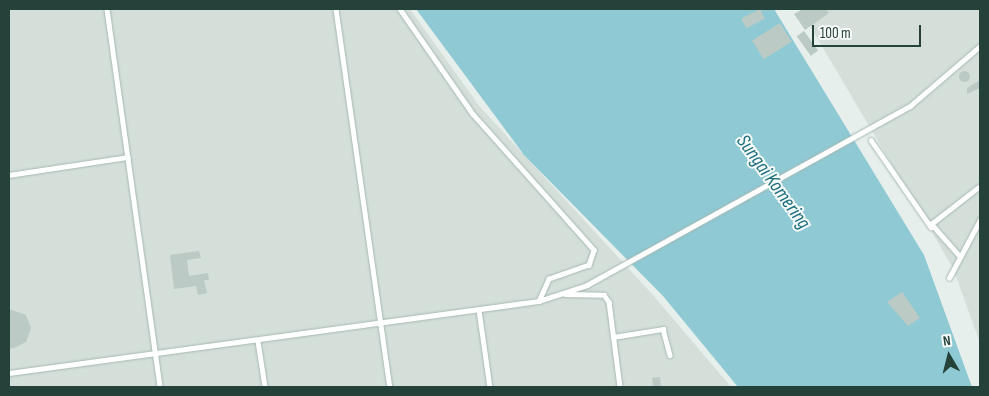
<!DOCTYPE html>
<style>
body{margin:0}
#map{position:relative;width:989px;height:396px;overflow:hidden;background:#e6efeb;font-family:"Sofia Sans Condensed",sans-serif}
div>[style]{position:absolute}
.built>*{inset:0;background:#d4dfda}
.water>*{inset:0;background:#8ec9d4}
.building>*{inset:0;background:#bbcac4;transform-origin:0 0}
.round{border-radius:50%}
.roads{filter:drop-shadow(0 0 1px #a8b8b2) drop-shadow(0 0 1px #a8b8b2)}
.lane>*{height:4.5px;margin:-2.25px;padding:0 2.25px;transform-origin:2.25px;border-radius:2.25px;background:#fff}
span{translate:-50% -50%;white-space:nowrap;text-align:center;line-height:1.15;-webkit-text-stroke:4px #f7fbf9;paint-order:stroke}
.water-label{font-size:20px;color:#1c6f80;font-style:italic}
.frame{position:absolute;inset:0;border:10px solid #24423a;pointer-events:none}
.north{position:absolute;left:924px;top:331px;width:50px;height:50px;-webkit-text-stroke:4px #f7fbf9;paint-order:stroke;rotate:352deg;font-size:14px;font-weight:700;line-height:20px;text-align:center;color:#24423a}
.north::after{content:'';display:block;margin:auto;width:18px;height:22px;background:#24423a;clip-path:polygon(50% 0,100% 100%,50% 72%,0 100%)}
.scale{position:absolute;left:812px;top:25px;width:109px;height:22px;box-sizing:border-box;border:2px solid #24423a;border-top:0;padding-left:6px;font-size:15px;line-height:18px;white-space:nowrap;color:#24423a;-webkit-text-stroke:4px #f7fbf9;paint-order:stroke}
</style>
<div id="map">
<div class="built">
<i style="clip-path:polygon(9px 9px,410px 9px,480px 107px,653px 295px,731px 387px,9px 387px)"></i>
<i style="clip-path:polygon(800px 9px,980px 9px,980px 343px,953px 268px)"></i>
</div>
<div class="water">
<i style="clip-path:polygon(416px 9px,774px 9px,924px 255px,972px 387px,738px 387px,663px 296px,524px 155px)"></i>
</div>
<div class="building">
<i style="left:760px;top:9px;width:11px;height:21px;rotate:63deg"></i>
<i style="clip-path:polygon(803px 9px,826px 9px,829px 13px,805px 30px,794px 14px)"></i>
<i style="left:780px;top:23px;width:22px;height:33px;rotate:58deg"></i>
<i style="left:804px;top:31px;width:24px;height:9px;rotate:54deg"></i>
<i class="round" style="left:958.5px;top:70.5px;width:11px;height:11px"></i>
<i style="clip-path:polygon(980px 80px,980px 88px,967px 94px,967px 88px)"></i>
<i style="clip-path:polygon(199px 251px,201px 258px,187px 260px,189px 276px,208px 273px,209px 280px,204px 280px,207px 293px,198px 295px,196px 286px,174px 289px,170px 255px)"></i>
<i style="clip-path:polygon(902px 292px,920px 318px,908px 326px,887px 302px)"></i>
<i style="clip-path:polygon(9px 309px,26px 315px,31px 328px,26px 342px,14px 348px,9px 349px)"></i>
<i style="left:660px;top:377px;width:10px;height:8px;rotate:84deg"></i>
</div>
<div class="roads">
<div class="lane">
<i style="left:107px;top:9px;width:382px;rotate:82deg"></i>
<i style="left:336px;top:9px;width:382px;rotate:81.9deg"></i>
<i style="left:400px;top:9px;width:128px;rotate:55.2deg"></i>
<i style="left:473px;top:114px;width:182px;rotate:48.3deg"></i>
<i style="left:594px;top:250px;width:16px;rotate:108deg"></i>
<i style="left:589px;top:265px;width:42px;rotate:160.7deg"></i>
<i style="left:549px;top:279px;width:24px;rotate:114deg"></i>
<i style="left:871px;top:140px;width:106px;rotate:55.4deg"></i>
<i style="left:9px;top:175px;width:120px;rotate:-8.6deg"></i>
<i style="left:960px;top:257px;width:44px;rotate:-131.3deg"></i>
<i style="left:931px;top:224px;width:62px;rotate:-37.8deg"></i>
<i style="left:949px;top:278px;width:66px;rotate:-61.9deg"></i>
<i style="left:565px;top:294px;width:39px;rotate:1deg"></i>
<i style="left:604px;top:295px;width:9px;rotate:54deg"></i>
<i style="left:609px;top:302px;width:86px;rotate:82.6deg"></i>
<i style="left:479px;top:310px;width:78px;rotate:81.9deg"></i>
<i style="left:613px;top:337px;width:51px;rotate:-9.1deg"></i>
<i style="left:663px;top:329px;width:27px;rotate:75deg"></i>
<i style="left:258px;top:341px;width:47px;rotate:81.3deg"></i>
<i style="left:9px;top:373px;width:535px;rotate:-7.74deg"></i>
<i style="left:539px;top:301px;width:51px;rotate:-18.4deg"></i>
<i style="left:587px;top:285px;width:369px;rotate:-29deg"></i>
<i style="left:910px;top:106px;width:92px;rotate:-40.6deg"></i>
</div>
</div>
<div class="water-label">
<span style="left:773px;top:182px;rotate:54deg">Sungai Komering</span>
</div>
<div class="frame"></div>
<div class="north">N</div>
<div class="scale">100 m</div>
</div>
